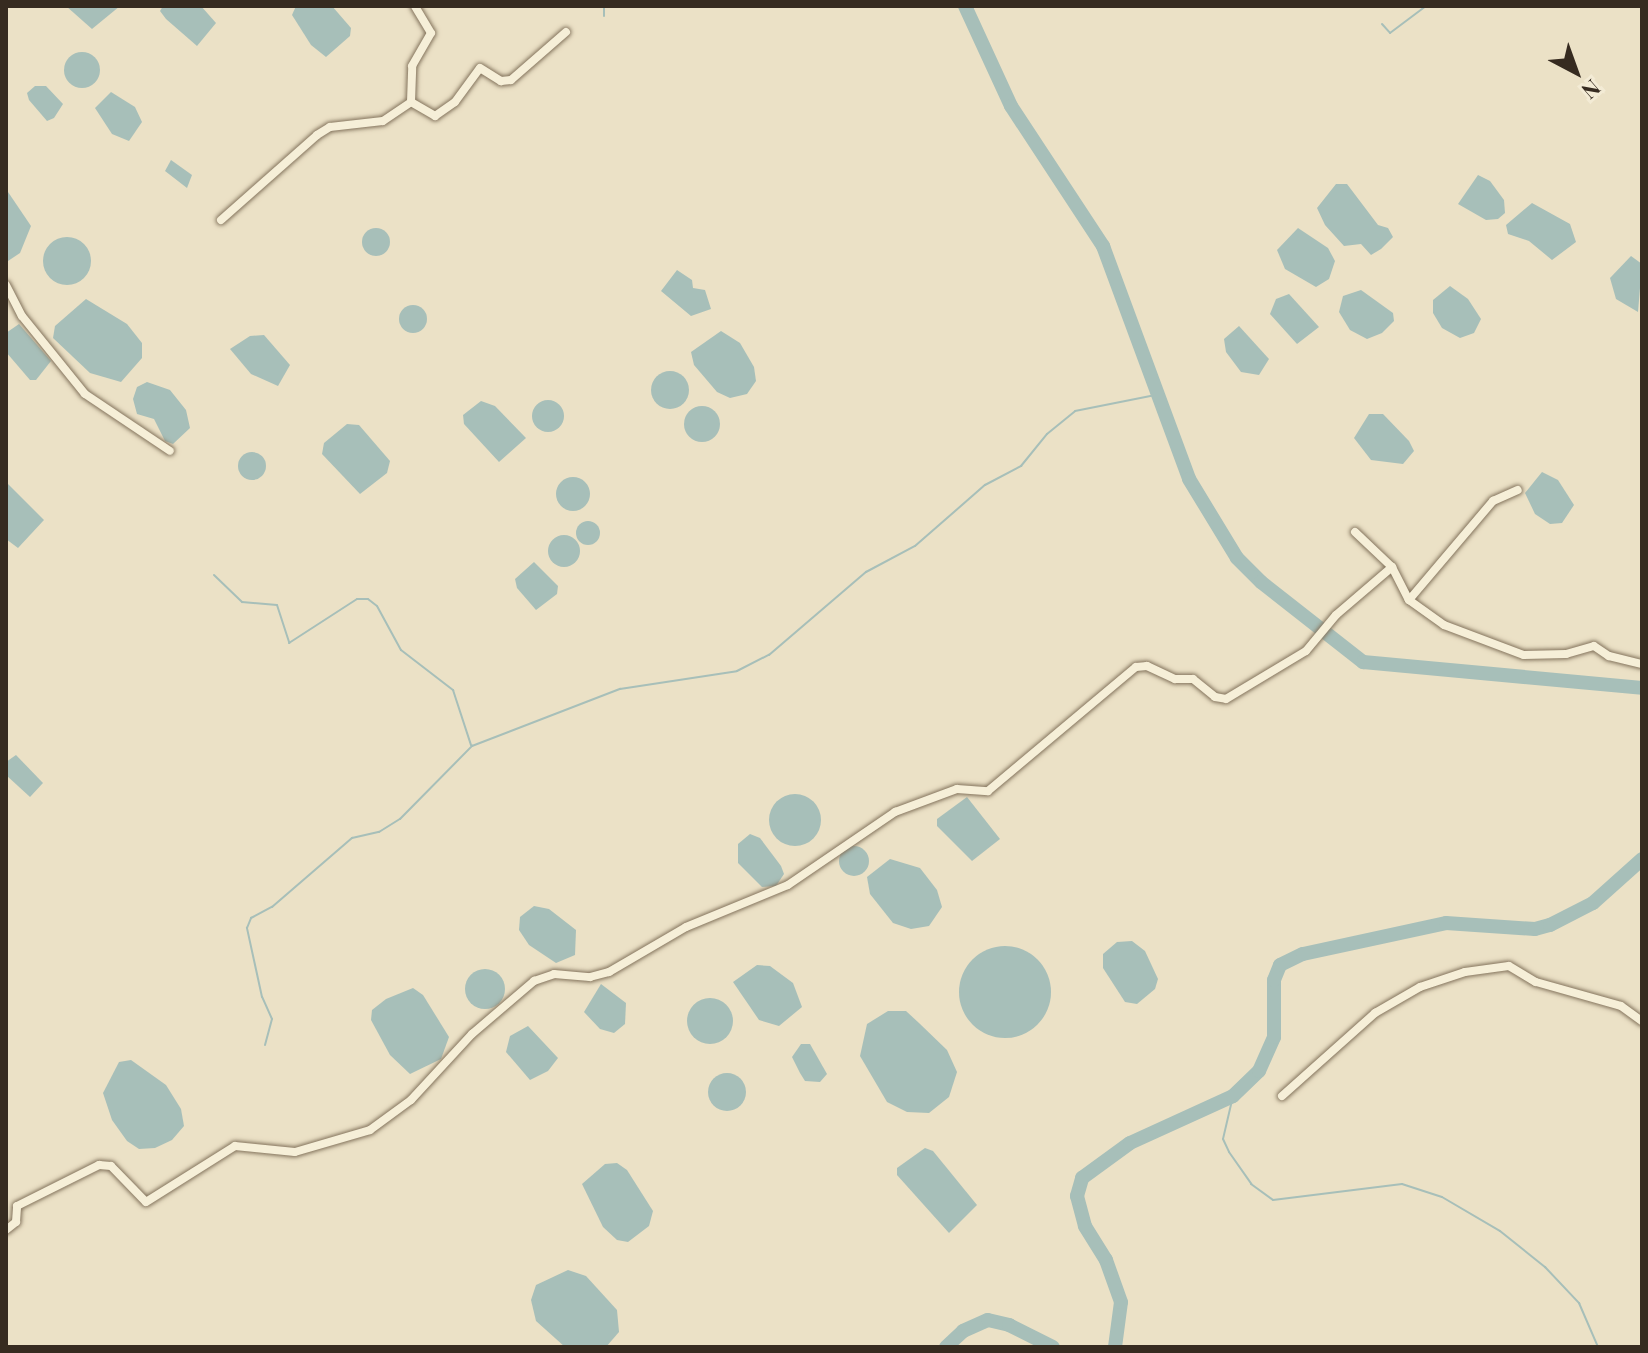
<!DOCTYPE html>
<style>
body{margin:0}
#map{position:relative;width:1648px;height:1353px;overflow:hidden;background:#ebe1c6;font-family:"Playfair Display",serif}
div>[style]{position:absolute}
.water>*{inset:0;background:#a7bfb9}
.round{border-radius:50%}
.stream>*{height:2px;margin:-1px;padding:0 1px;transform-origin:1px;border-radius:1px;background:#a7bfb9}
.river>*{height:14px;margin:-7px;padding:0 7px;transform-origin:7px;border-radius:7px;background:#a7bfb9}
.roads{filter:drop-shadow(0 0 2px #84745d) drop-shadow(0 0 2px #84745d)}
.street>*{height:8px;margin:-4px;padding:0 4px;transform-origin:4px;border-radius:4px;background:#f6efd8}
span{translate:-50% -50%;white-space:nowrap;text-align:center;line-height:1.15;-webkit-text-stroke:7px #f3ebd5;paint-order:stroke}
.frame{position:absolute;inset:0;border:8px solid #362b20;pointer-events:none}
.north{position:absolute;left:1536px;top:32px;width:80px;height:80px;-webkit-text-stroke:6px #f3ebd5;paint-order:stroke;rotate:139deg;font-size:22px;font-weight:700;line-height:32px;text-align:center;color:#362b20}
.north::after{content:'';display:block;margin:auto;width:28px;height:36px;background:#362b20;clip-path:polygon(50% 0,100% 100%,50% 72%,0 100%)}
</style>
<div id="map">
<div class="water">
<i style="clip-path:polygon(66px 6px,120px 6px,92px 29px)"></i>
<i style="clip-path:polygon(163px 6px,201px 6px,216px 23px,197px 46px,166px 19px,160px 11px)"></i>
<i style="clip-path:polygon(296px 6px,332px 6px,351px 28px,350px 36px,326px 57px,311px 45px,292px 15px)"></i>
<i class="round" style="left:64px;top:52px;width:36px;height:36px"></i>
<i style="clip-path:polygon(35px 86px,46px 86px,63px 104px,54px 118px,47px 121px,29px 100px,27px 93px)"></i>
<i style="clip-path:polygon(111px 92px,135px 107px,142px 122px,129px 141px,112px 134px,95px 108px)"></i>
<i style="clip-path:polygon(171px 160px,192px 175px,187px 188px,165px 171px)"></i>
<i style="clip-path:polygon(1478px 175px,1490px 181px,1504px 200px,1505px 213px,1498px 219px,1486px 220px,1458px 204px)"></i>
<i style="clip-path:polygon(1336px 184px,1347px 184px,1378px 225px,1388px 228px,1393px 237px,1381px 249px,1371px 255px,1361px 244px,1344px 246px,1325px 225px,1317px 208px)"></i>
<i style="clip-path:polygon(6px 189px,31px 226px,20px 253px,8px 261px)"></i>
<i style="clip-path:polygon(1532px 203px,1570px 224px,1576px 242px,1552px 260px,1529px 241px,1508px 234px,1506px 225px)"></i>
<i class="round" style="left:362px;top:228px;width:28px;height:28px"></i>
<i style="clip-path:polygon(1298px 228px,1328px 248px,1335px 261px,1329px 279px,1316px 287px,1285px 269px,1277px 250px)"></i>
<i class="round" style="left:43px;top:237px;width:48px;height:48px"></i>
<i style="clip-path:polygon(1631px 256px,1642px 264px,1638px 312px,1616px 299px,1610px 278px)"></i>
<i style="clip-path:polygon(677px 270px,692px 280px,693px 288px,705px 290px,711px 309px,691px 316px,661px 291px)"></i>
<i style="clip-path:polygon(1450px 286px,1468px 299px,1481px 319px,1474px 333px,1460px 338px,1442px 328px,1433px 313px,1433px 300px)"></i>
<i style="clip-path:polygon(1361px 290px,1393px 313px,1394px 321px,1382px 333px,1367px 339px,1350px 330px,1339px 312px,1343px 296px)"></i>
<i style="clip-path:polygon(1289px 294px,1319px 327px,1297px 344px,1270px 314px,1276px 299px)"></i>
<i style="clip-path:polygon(86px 299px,127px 324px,142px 343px,142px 358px,121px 382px,90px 373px,53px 338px,55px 326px)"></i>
<i class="round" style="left:399px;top:305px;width:28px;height:28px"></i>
<i style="clip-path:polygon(19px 324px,51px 361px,36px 380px,30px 380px,6px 352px,6px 333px)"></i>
<i style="clip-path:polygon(1239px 326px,1269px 359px,1259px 375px,1241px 372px,1226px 352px,1224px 339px)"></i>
<i style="clip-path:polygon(721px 331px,740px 343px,754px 367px,756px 381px,747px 394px,730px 398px,717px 392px,694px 365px,691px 352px)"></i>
<i style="clip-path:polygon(264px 335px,290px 365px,278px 386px,251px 374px,230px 349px,250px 336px)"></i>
<i class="round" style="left:651px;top:371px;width:38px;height:38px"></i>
<i style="clip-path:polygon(147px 382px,170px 390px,186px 410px,190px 428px,173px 444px,165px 441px,154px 419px,137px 414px,133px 399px,137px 387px)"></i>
<i class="round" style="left:532px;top:400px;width:32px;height:32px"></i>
<i style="clip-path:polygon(481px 401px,495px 406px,526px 438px,499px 462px,464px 424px,463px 415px)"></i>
<i class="round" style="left:684px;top:406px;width:36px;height:36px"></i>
<i style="clip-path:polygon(1369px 414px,1383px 414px,1409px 441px,1414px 451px,1403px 464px,1371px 460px,1354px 438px)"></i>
<i style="clip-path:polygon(347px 424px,359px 425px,390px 461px,387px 473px,360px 494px,322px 454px,324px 443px)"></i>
<i class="round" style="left:238px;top:452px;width:28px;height:28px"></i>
<i style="clip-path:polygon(1542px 472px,1558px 480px,1574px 505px,1562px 523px,1550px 524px,1535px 514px,1525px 493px)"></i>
<i class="round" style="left:556px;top:477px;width:34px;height:34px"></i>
<i style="clip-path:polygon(6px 482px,44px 520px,18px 548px,6px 539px)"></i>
<i class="round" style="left:576px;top:521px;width:24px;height:24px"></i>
<i class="round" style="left:548px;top:535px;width:32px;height:32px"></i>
<i style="clip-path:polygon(534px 562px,558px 586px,557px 594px,536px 610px,517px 588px,515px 579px)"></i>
<i style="clip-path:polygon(16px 755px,43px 783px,30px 797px,6px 775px,6px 762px)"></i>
<i class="round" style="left:769px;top:794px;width:52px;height:52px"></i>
<i style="clip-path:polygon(967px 797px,1000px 839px,972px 861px,937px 826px,937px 819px)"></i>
<i style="clip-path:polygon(750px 834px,760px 838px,781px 866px,784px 874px,776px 886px,762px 887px,738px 863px,738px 844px)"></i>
<i class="round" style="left:839px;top:846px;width:30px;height:30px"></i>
<i style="clip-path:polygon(890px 859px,920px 868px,937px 890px,942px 907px,929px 926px,911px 929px,893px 923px,870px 894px,867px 877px)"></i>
<i style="clip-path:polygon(534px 906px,549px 909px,576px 930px,575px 955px,556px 963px,529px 945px,519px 930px,520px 917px)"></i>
<i style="clip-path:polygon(1132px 941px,1145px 951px,1158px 979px,1155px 989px,1137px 1004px,1125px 1002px,1103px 968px,1103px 954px,1117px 942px)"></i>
<i class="round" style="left:959px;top:946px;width:92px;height:92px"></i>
<i style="clip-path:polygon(757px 965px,770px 966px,793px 983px,802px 1007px,779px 1026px,759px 1020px,733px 982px)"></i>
<i class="round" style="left:465px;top:969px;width:40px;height:40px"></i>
<i style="clip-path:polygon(601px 984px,626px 1003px,625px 1024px,614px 1033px,600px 1029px,584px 1012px)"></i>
<i style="clip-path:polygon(413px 988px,423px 995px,449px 1037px,441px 1059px,410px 1074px,390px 1055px,371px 1020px,372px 1010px,386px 999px)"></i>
<i class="round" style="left:687px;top:998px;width:46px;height:46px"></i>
<i style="clip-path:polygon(888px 1011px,906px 1011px,919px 1023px,947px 1050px,957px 1072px,949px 1097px,929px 1113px,907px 1112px,887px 1102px,860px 1056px,867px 1024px)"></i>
<i style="clip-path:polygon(528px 1026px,558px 1058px,548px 1071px,530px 1080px,506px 1052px,510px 1036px)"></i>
<i style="clip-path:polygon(801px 1044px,810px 1044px,827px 1074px,820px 1082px,805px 1081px,800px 1073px,792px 1057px)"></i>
<i style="clip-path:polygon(131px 1060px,166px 1085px,181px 1109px,184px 1126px,172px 1140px,155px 1148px,139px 1149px,127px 1141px,112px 1120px,103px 1093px,119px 1062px)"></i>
<i class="round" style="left:708px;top:1073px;width:38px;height:38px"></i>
<i style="clip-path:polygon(925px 1148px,933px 1151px,977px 1205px,949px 1233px,897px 1175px,897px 1168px)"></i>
<i style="clip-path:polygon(617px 1163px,627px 1170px,653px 1211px,649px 1226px,628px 1242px,617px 1240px,603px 1227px,582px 1184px,605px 1164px)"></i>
<i style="clip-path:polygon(568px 1270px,586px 1276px,617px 1310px,619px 1332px,606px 1347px,565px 1347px,536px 1321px,531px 1300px,536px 1285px)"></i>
</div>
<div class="stream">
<i style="left:604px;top:6px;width:10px;rotate:90deg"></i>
<i style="left:1382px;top:24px;width:12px;rotate:48deg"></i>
<i style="left:1390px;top:33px;width:45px;rotate:-36.9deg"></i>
<i style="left:214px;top:575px;width:39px;rotate:44deg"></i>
<i style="left:242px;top:602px;width:35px;rotate:5deg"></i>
<i style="left:277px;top:605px;width:40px;rotate:72deg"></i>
<i style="left:289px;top:643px;width:81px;rotate:-32.9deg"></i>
<i style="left:357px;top:599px;width:11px"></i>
<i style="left:368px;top:599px;width:11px;rotate:38deg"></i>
<i style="left:377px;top:606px;width:50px;rotate:61.4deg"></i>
<i style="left:401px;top:650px;width:66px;rotate:37.6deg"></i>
<i style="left:453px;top:690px;width:58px;rotate:71.9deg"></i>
<i style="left:265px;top:1045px;width:27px;rotate:-75deg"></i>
<i style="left:272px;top:1019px;width:24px;rotate:-114deg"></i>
<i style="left:262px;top:997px;width:71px;rotate:-102.3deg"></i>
<i style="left:247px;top:928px;width:11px;rotate:-68deg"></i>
<i style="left:251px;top:918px;width:24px;rotate:-28deg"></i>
<i style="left:272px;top:907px;width:106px;rotate:-40.8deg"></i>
<i style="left:352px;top:838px;width:28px;rotate:-13deg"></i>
<i style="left:379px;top:832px;width:25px;rotate:-32deg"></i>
<i style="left:400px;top:819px;width:103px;rotate:-45.4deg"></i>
<i style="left:472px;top:746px;width:159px;rotate:-21.1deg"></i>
<i style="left:620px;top:689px;width:118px;rotate:-8.7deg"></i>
<i style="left:737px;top:671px;width:36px;rotate:-27deg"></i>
<i style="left:769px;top:655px;width:128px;rotate:-40.6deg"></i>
<i style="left:866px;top:572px;width:55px;rotate:-28deg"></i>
<i style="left:915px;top:546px;width:93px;rotate:-41.1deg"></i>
<i style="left:985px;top:485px;width:41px;rotate:-27.8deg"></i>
<i style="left:1021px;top:466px;width:41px;rotate:-50.9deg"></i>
<i style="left:1047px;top:434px;width:36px;rotate:-39deg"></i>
<i style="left:1075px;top:411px;width:82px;rotate:-11.3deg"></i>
<i style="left:1233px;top:1096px;width:44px;rotate:103.1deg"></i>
<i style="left:1223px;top:1139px;width:14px;rotate:65deg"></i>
<i style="left:1229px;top:1152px;width:39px;rotate:55deg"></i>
<i style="left:1251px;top:1184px;width:27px;rotate:36deg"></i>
<i style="left:1273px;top:1200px;width:130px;rotate:-7.1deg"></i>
<i style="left:1402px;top:1184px;width:42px;rotate:18deg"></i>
<i style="left:1442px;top:1197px;width:67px;rotate:30.4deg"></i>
<i style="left:1500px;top:1231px;width:58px;rotate:38.7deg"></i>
<i style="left:1545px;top:1267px;width:50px;rotate:46.6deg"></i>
<i style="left:1579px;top:1303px;width:48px;rotate:66.6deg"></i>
</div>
<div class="river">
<i style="left:965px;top:6px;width:110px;rotate:65.3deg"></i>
<i style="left:1011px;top:106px;width:168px;rotate:56.7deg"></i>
<i style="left:1103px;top:246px;width:248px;rotate:69.7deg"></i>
<i style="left:1189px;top:479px;width:92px;rotate:58.7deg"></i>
<i style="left:1237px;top:558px;width:34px;rotate:45deg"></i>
<i style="left:1261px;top:582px;width:130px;rotate:38.1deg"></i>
<i style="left:1363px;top:662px;width:280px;rotate:5.3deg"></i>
<i style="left:946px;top:1347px;width:23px;rotate:-43deg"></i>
<i style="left:963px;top:1331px;width:27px;rotate:-24deg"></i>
<i style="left:988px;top:1320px;width:22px;rotate:13deg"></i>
<i style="left:1009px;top:1325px;width:49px;rotate:26.6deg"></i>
<i style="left:1115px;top:1347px;width:45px;rotate:-82.4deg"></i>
<i style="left:1121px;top:1302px;width:45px;rotate:-109.7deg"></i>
<i style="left:1106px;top:1260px;width:40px;rotate:-122deg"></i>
<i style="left:1085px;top:1226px;width:31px;rotate:-105deg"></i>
<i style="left:1077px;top:1196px;width:19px;rotate:-74deg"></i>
<i style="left:1082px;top:1178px;width:59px;rotate:-36.1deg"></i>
<i style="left:1130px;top:1143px;width:113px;rotate:-24.5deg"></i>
<i style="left:1233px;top:1096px;width:36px;rotate:-44deg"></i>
<i style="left:1259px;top:1071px;width:37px;rotate:-66deg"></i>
<i style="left:1274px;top:1037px;width:57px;rotate:-90deg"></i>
<i style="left:1274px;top:980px;width:16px;rotate:-68deg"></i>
<i style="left:1280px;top:965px;width:25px;rotate:-26deg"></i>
<i style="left:1303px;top:954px;width:146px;rotate:-12.2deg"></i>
<i style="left:1446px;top:923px;width:89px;rotate:3.9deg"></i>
<i style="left:1535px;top:929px;width:16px;rotate:-15deg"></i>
<i style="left:1550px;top:925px;width:48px;rotate:-27.1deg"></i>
<i style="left:1593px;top:903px;width:66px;rotate:-41.9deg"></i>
</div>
<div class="roads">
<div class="street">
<i style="left:411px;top:102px;width:28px;rotate:30deg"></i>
<i style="left:435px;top:116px;width:24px;rotate:-35deg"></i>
<i style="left:455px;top:102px;width:42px;rotate:-53.7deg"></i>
<i style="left:480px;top:68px;width:25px;rotate:32deg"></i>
<i style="left:501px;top:81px;width:10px;rotate:-6deg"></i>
<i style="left:511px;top:80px;width:73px;rotate:-41.1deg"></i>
<i style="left:221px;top:220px;width:128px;rotate:-41.5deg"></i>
<i style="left:317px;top:135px;width:15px;rotate:-32deg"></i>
<i style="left:330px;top:127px;width:53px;rotate:-6.5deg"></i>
<i style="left:383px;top:121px;width:34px;rotate:-34deg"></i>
<i style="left:411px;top:102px;width:36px;rotate:-88deg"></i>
<i style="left:412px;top:66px;width:38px;rotate:-60deg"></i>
<i style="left:431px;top:33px;width:31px;rotate:-121deg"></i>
<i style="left:6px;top:285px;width:35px;rotate:63deg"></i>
<i style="left:22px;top:316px;width:100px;rotate:51.1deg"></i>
<i style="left:85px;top:394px;width:102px;rotate:33.8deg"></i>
<i style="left:1355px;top:532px;width:51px;rotate:43.4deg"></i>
<i style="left:1392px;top:567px;width:37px;rotate:63deg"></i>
<i style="left:1409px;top:600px;width:43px;rotate:35.5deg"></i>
<i style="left:1444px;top:625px;width:85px;rotate:20.6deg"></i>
<i style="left:1524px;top:655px;width:42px;rotate:-1.4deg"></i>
<i style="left:1566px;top:654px;width:29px;rotate:-16deg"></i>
<i style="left:1594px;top:646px;width:18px;rotate:34deg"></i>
<i style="left:1609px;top:656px;width:34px;rotate:14deg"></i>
<i style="left:1409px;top:600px;width:130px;rotate:-49.7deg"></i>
<i style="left:1493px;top:501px;width:27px;rotate:-24deg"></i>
<i style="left:1282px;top:1096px;width:125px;rotate:-41.7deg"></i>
<i style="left:1375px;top:1013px;width:52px;rotate:-30deg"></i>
<i style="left:1420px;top:987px;width:47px;rotate:-18.4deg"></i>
<i style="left:1465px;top:972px;width:44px;rotate:-7.8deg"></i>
<i style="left:1509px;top:966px;width:31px;rotate:31deg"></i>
<i style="left:1536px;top:982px;width:88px;rotate:15.8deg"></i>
<i style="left:1621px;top:1006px;width:26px;rotate:36deg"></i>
<i style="left:6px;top:1230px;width:13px;rotate:-39deg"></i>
<i style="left:16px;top:1222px;width:16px;rotate:-86deg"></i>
<i style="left:17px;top:1206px;width:92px;rotate:-26.6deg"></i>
<i style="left:99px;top:1165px;width:12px;rotate:5deg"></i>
<i style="left:111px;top:1166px;width:50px;rotate:45.8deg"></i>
<i style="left:146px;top:1202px;width:105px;rotate:-32.2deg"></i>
<i style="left:235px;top:1146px;width:60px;rotate:5.7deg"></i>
<i style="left:295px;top:1152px;width:78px;rotate:-16.3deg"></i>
<i style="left:370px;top:1130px;width:51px;rotate:-36.2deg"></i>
<i style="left:411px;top:1100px;width:90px;rotate:-47.3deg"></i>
<i style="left:472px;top:1034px;width:82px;rotate:-40.5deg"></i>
<i style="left:534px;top:981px;width:21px;rotate:-19deg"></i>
<i style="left:554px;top:974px;width:36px;rotate:5deg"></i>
<i style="left:590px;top:977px;width:20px;rotate:-15deg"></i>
<i style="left:609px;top:972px;width:89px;rotate:-30.3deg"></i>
<i style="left:686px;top:927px;width:110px;rotate:-22.4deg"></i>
<i style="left:788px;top:885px;width:130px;rotate:-34.3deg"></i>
<i style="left:895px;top:812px;width:66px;rotate:-20.4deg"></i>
<i style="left:957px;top:789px;width:31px;rotate:4deg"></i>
<i style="left:988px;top:791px;width:193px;rotate:-40deg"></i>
<i style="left:1136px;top:667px;width:11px;rotate:-5deg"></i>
<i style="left:1147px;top:666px;width:31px;rotate:25deg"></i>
<i style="left:1175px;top:679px;width:18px"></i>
<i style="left:1193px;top:679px;width:28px;rotate:39deg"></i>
<i style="left:1215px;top:697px;width:11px;rotate:10deg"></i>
<i style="left:1226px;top:699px;width:93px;rotate:-31deg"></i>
<i style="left:1306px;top:651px;width:47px;rotate:-50.2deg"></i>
<i style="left:1336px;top:615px;width:74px;rotate:-40.6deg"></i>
</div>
</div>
<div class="frame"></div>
<div class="north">N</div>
</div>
